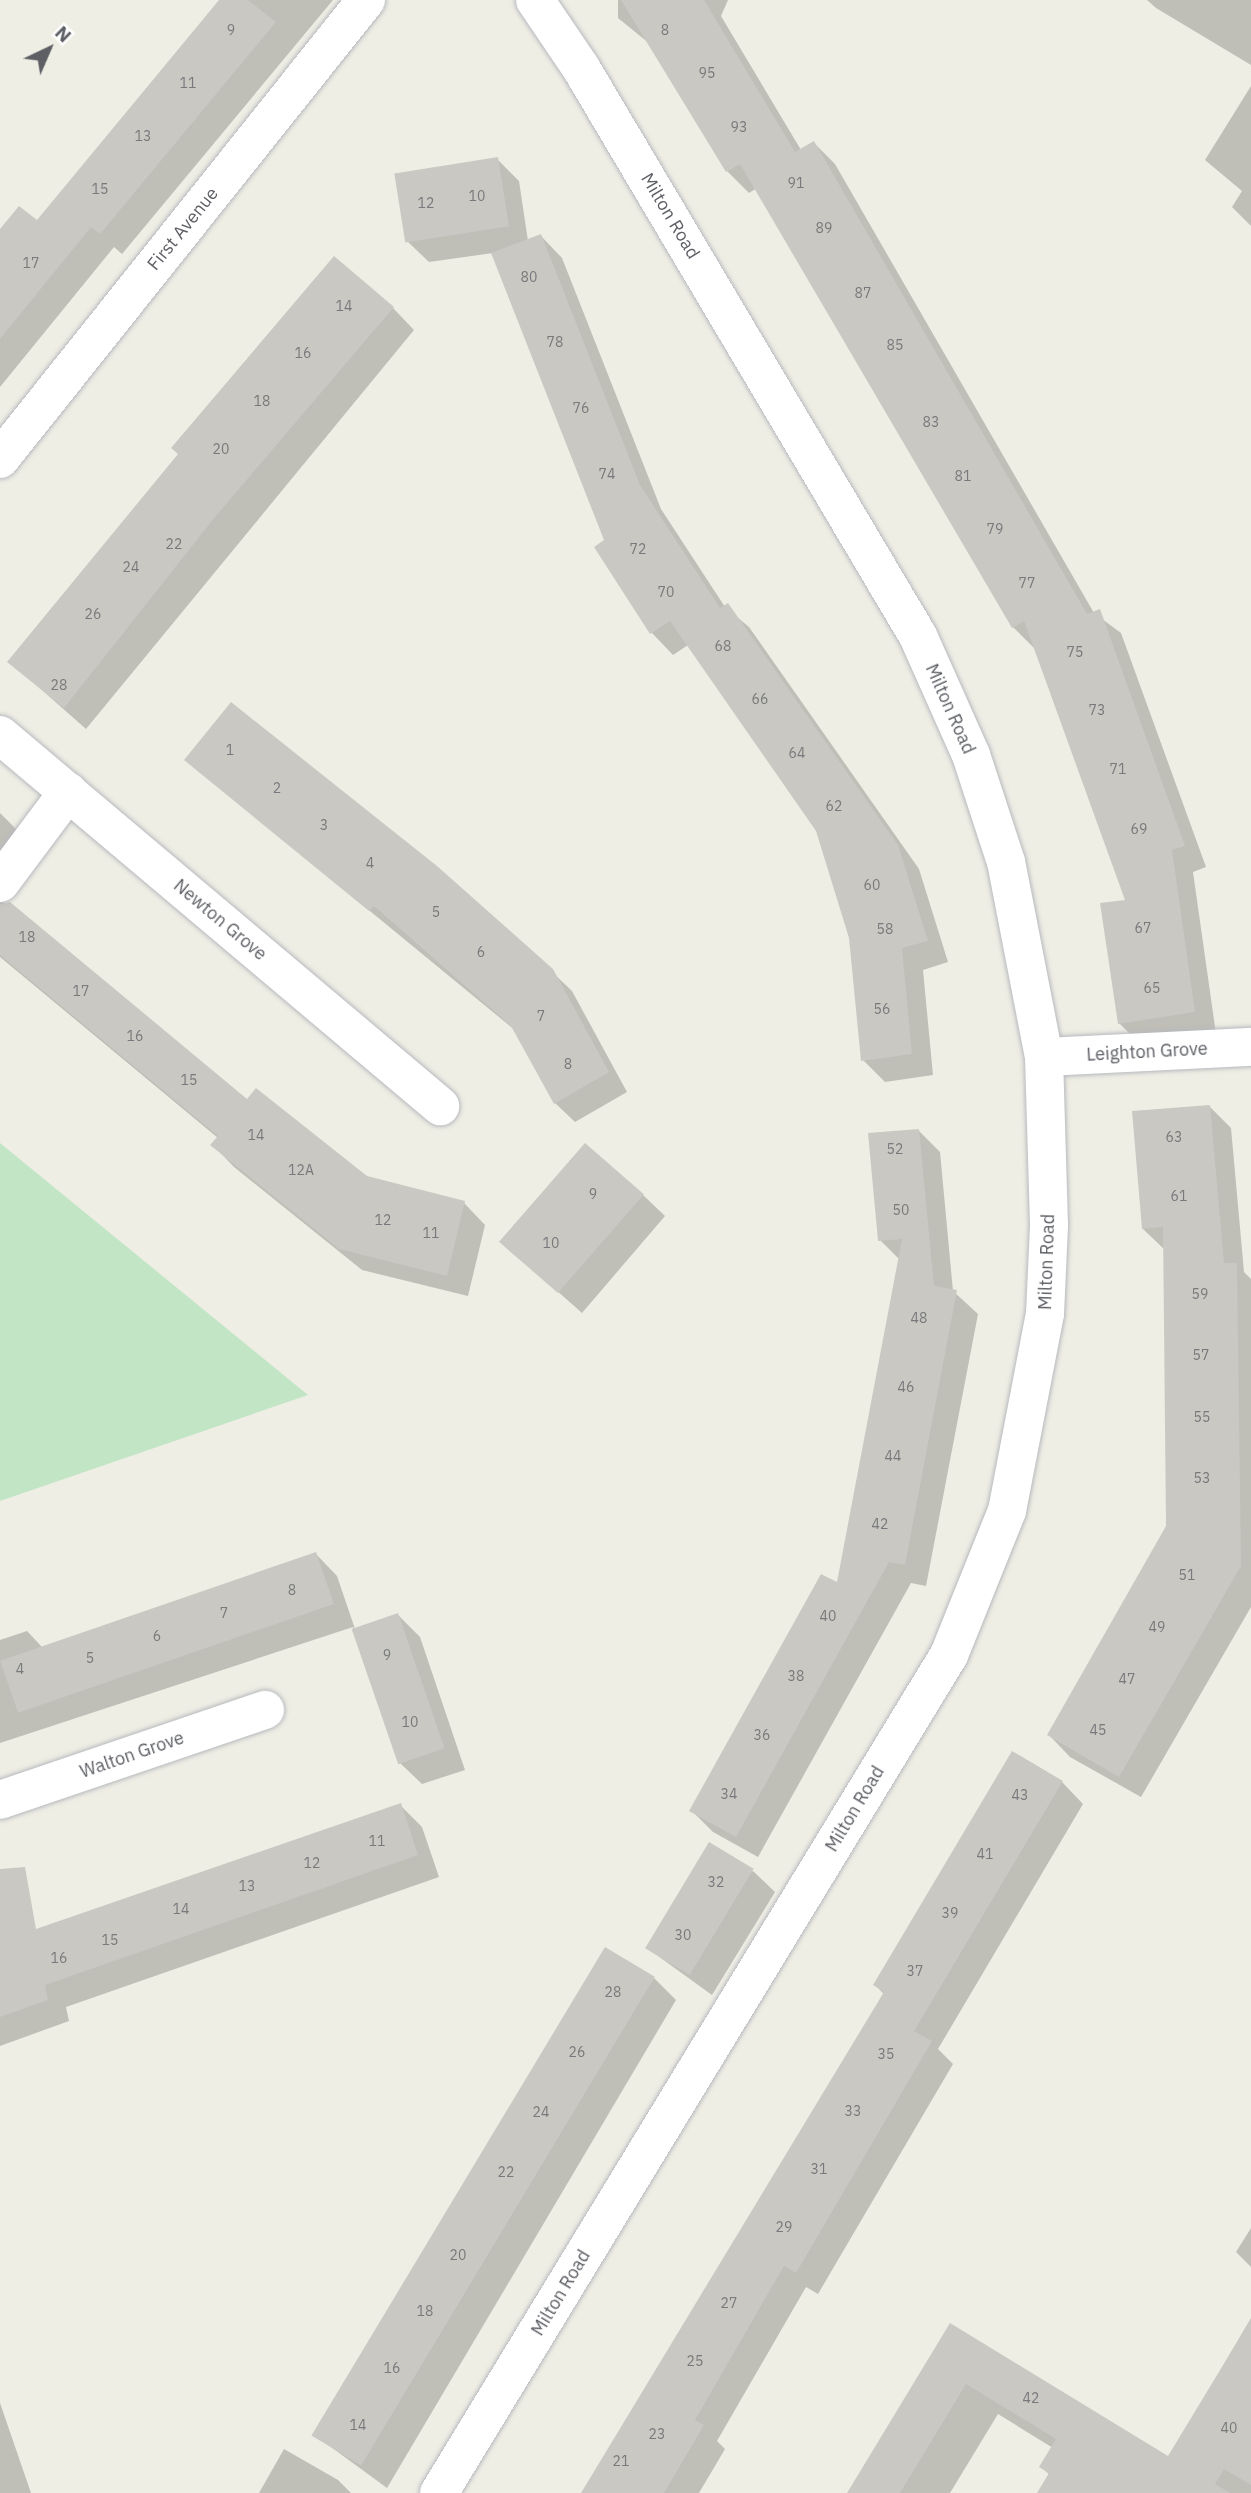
<!DOCTYPE html>
<style>
body{margin:0}
#map{position:relative;width:1251px;height:2493px;overflow:hidden;background:#efeee5;font-family:"IBM Plex Sans",sans-serif}
div>[style]{position:absolute}
.green>*{inset:0;background:#c2e5c6}
.shadow>*{inset:0;background:#0003}
.building>*{inset:0;background:#cac8c2;transform-origin:0 0}
.roads{filter:drop-shadow(0 0 2px #b7b9be) drop-shadow(0 0 2px #b7b9be)}
.minor>*{height:38px;margin:-19px;padding:0 19px;transform-origin:19px;border-radius:19px;background:#fff}
span{translate:-50% -50%;white-space:nowrap;text-align:center;line-height:1.15;-webkit-text-stroke:7px #fff;paint-order:stroke}
.number-label{font-size:14px;color:#78797c}
.number-label span{-webkit-text-stroke-width:0}
.street-label{font-size:18px;color:#5d5f65}
.north{position:absolute;left:14px;top:14px;width:70px;height:70px;-webkit-text-stroke:5px #fff;paint-order:stroke;rotate:44deg;font-size:19px;font-weight:700;line-height:28px;text-align:center;color:#5d5f65}
.north::after{content:'';display:block;margin:auto;width:24px;height:32px;background:#5d5f65;clip-path:polygon(50% 0,100% 100%,50% 72%,0 100%)}
</style>
<div id="map">
<div class="green">
<i style="clip-path:polygon(0 1143px,308px 1395px,0 1501px)"></i>
</div>
<div class="shadow">
<i style="clip-path:polygon(221px 0,333px 0,122px 254px,114px 247px,0 387px,0 232px,37px 222px)"></i>
<i style="clip-path:polygon(618px 0,728px 0,721px 16px,801px 150px,814px 143px,835px 164px,1094px 613px,1121px 633px,1206px 867px,1193px 872px,1216px 1034px,1141px 1045px,1119px 1023px,1127px 901px,1035px 649px,1013px 627px,757px 188px,749px 193px,727px 171px,650px 44px,618px 18px)"></i>
<i style="clip-path:polygon(1147px 0,1251px 0,1251px 65px,1156px 8px)"></i>
<i style="clip-path:polygon(1251px 86px,1251px 226px,1232px 207px,1242px 191px,1205px 160px)"></i>
<i style="clip-path:polygon(497px 159px,519px 181px,528px 241px,541px 236px,562px 258px,661px 509px,725px 607px,749px 627px,919px 869px,948px 962px,923px 970px,933px 1075px,885px 1082px,863px 1060px,851px 937px,818px 830px,688px 645px,673px 655px,652px 633px,606px 541px,493px 253px,429px 262px,407px 241px)"></i>
<i style="clip-path:polygon(393px 308px,414px 330px,86px 729px,9px 661px)"></i>
<i style="clip-path:polygon(186px 760px,551px 971px,572px 991px,627px 1092px,575px 1122px,555px 1103px,516px 1031px)"></i>
<i style="clip-path:polygon(0 813px,22px 835px,0 860px)"></i>
<i style="clip-path:polygon(0 900px,248px 1101px,366px 1177px,464px 1203px,485px 1225px,468px 1296px,362px 1270px,234px 1167px,213px 1145px,218px 1138px,0 957px)"></i>
<i style="clip-path:polygon(1209px 1106px,1231px 1128px,1244px 1272px,1251px 1279px,1251px 1607px,1141px 1797px,1070px 1757px,1049px 1735px,1168px 1527px,1165px 1250px,1143px 1229px)"></i>
<i style="clip-path:polygon(918px 1130px,940px 1152px,953px 1291px,978px 1314px,926px 1586px,911px 1583px,758px 1857px,713px 1832px,691px 1810px,838px 1585px,900px 1260px,880px 1240px)"></i>
<i style="clip-path:polygon(643px 1195px,665px 1216px,582px 1313px,503px 1243px)"></i>
<i style="clip-path:polygon(316px 1554px,337px 1576px,355px 1629px,398px 1615px,420px 1637px,465px 1770px,422px 1784px,400px 1763px,353px 1627px,0 1743px,0 1640px,27px 1631px,42px 1647px)"></i>
<i style="clip-path:polygon(1062px 1782px,1083px 1804px,938px 2049px,953px 2064px,818px 2294px,806px 2287px,717px 2441px,725px 2449px,699px 2493px,586px 2493px,885px 1995px,875px 1985px)"></i>
<i style="clip-path:polygon(400px 1805px,422px 1827px,439px 1877px,66px 2007px,69px 2021px,0 2046px,0 1942px)"></i>
<i style="clip-path:polygon(753px 1871px,775px 1892px,712px 1995px,647px 1948px)"></i>
<i style="clip-path:polygon(654px 1978px,676px 2000px,387px 2488px,320px 2439px)"></i>
<i style="clip-path:polygon(1251px 2228px,1251px 2267px,1236px 2252px)"></i>
<i style="clip-path:polygon(1251px 2318px,1251px 2493px,1039px 2493px,1050px 2475px,1041px 2467px,1053px 2448px,998px 2414px,950px 2493px,849px 2493px,950px 2325px,1169px 2458px)"></i>
<i style="clip-path:polygon(0 2403px,31px 2493px,0 2493px)"></i>
<i style="clip-path:polygon(284px 2449px,338px 2480px,351px 2493px,259px 2493px)"></i>
</div>
<div class="building">
<i style="clip-path:polygon(219px 0,248px 0,276px 22px,100px 234px,91px 227px,0 339px,0 229px,19px 206px,37px 220px)"></i>
<i style="clip-path:polygon(621px 0,704px 0,795px 152px,814px 141px,1087px 614px,1100px 609px,1185px 846px,1172px 850px,1195px 1012px,1118px 1024px,1100px 903px,1125px 900px,1024px 621px,1012px 628px,740px 164px,726px 172px)"></i>
<i style="left:498px;top:157px;width:70px;height:105px;rotate:81deg"></i>
<i style="clip-path:polygon(541px 234px,640px 485px,720px 608px,728px 603px,898px 845px,928px 941px,902px 948px,912px 1054px,861px 1061px,849px 938px,816px 831px,670px 621px,650px 634px,594px 547px,604px 540px,491px 253px)"></i>
<i style="clip-path:polygon(334px 256px,394px 307px,215px 517px,64px 708px,7px 662px,178px 454px,171px 448px)"></i>
<i style="clip-path:polygon(231px 702px,437px 866px,553px 969px,609px 1072px,554px 1104px,511px 1026px,374px 906px,369px 911px,184px 760px)"></i>
<i style="clip-path:polygon(10px 902px,247px 1099px,256px 1088px,367px 1176px,465px 1201px,447px 1276px,339px 1249px,210px 1145px,218px 1136px,0 955px,0 904px)"></i>
<i style="clip-path:polygon(1210px 1105px,1224px 1263px,1237px 1263px,1241px 1566px,1119px 1777px,1047px 1735px,1166px 1526px,1163px 1227px,1142px 1229px,1132px 1111px)"></i>
<i style="clip-path:polygon(919px 1129px,934px 1286px,957px 1290px,905px 1565px,889px 1562px,736px 1837px,689px 1811px,821px 1574px,837px 1582px,902px 1239px,878px 1241px,868px 1133px)"></i>
<i style="left:585px;top:1143px;width:78px;height:131px;rotate:41deg"></i>
<i style="left:316px;top:1552px;width:55px;height:334px;rotate:71deg"></i>
<i style="left:398px;top:1613px;width:143px;height:49px;rotate:71deg"></i>
<i style="clip-path:polygon(1012px 1751px,1063px 1781px,914px 2031px,932px 2041px,796px 2273px,784px 2266px,695px 2420px,704px 2425px,664px 2493px,581px 2493px,884px 1992px,873px 1985px)"></i>
<i style="clip-path:polygon(401px 1803px,418px 1855px,45px 1985px,48px 2000px,0 2017px,0 1869px,25px 1867px,36px 1929px)"></i>
<i style="left:709px;top:1842px;width:52px;height:124px;rotate:31deg"></i>
<i style="left:605px;top:1947px;width:58px;height:570px;rotate:31deg"></i>
<i style="clip-path:polygon(1251px 2319px,1251px 2485px,1224px 2469px,1215px 2484px,1230px 2493px,1037px 2493px,1049px 2473px,1039px 2467px,1056px 2439px,966px 2384px,900px 2493px,847px 2493px,950px 2323px,1168px 2456px)"></i>
</div>
<div class="roads">
<div class="minor">
<i style="left:0;top:459px;width:587px;rotate:-51.43deg"></i>
<i style="left:0;top:735px;width:576px;rotate:40.14deg"></i>
<i style="left:0;top:883px;width:114px;rotate:-53.2deg"></i>
<i style="left:1044px;top:1057px;width:207px;rotate:-2.8deg"></i>
<i style="left:0;top:1800px;width:280px;rotate:-18.8deg"></i>
<i style="left:439px;top:2493px;width:981px;rotate:-58.68deg"></i>
<i style="left:949px;top:1655px;width:155px;rotate:-68.1deg"></i>
<i style="left:1007px;top:1511px;width:201px;rotate:-79.1deg"></i>
<i style="left:1045px;top:1314px;width:89px;rotate:-87.4deg"></i>
<i style="left:1049px;top:1225px;width:168px;rotate:-91.7deg"></i>
<i style="left:1044px;top:1057px;width:199px;rotate:-101deg"></i>
<i style="left:1006px;top:862px;width:113px;rotate:-108.1deg"></i>
<i style="left:971px;top:755px;width:130px;rotate:-114deg"></i>
<i style="left:918px;top:636px;width:660px;rotate:-120.68deg"></i>
<i style="left:581px;top:68px;width:82px;rotate:-124.1deg"></i>
</div>
</div>
<div class="number-label">
<span style="left:231px;top:30px">9</span>
<span style="left:665px;top:30px">8</span>
<span style="left:707px;top:73px">95</span>
<span style="left:188px;top:83px">11</span>
<span style="left:739px;top:127px">93</span>
<span style="left:143px;top:136px">13</span>
<span style="left:796px;top:183px">91</span>
<span style="left:100px;top:189px">15</span>
<span style="left:477px;top:196px">10</span>
<span style="left:426px;top:203px">12</span>
<span style="left:824px;top:228px">89</span>
<span style="left:31px;top:263px">17</span>
<span style="left:529px;top:277px">80</span>
<span style="left:863px;top:293px">87</span>
<span style="left:344px;top:306px">14</span>
<span style="left:555px;top:342px">78</span>
<span style="left:895px;top:345px">85</span>
<span style="left:303px;top:353px">16</span>
<span style="left:262px;top:401px">18</span>
<span style="left:581px;top:408px">76</span>
<span style="left:931px;top:422px">83</span>
<span style="left:221px;top:449px">20</span>
<span style="left:607px;top:474px">74</span>
<span style="left:963px;top:476px">81</span>
<span style="left:995px;top:529px">79</span>
<span style="left:174px;top:544px">22</span>
<span style="left:638px;top:549px">72</span>
<span style="left:131px;top:567px">24</span>
<span style="left:1027px;top:583px">77</span>
<span style="left:666px;top:592px">70</span>
<span style="left:93px;top:614px">26</span>
<span style="left:723px;top:646px">68</span>
<span style="left:1075px;top:652px">75</span>
<span style="left:59px;top:685px">28</span>
<span style="left:760px;top:699px">66</span>
<span style="left:1097px;top:710px">73</span>
<span style="left:230px;top:750px">1</span>
<span style="left:797px;top:753px">64</span>
<span style="left:1118px;top:769px">71</span>
<span style="left:277px;top:788px">2</span>
<span style="left:834px;top:806px">62</span>
<span style="left:324px;top:825px">3</span>
<span style="left:1139px;top:829px">69</span>
<span style="left:370px;top:863px">4</span>
<span style="left:872px;top:885px">60</span>
<span style="left:436px;top:912px">5</span>
<span style="left:1143px;top:928px">67</span>
<span style="left:885px;top:929px">58</span>
<span style="left:27px;top:937px">18</span>
<span style="left:481px;top:952px">6</span>
<span style="left:1152px;top:988px">65</span>
<span style="left:81px;top:991px">17</span>
<span style="left:882px;top:1009px">56</span>
<span style="left:541px;top:1016px">7</span>
<span style="left:135px;top:1036px">16</span>
<span style="left:568px;top:1064px">8</span>
<span style="left:189px;top:1080px">15</span>
<span style="left:256px;top:1135px">14</span>
<span style="left:1174px;top:1137px">63</span>
<span style="left:895px;top:1149px">52</span>
<span style="left:301px;top:1170px">12A</span>
<span style="left:593px;top:1194px">9</span>
<span style="left:1179px;top:1196px">61</span>
<span style="left:901px;top:1210px">50</span>
<span style="left:383px;top:1220px">12</span>
<span style="left:431px;top:1233px">11</span>
<span style="left:551px;top:1243px">10</span>
<span style="left:1200px;top:1294px">59</span>
<span style="left:919px;top:1318px">48</span>
<span style="left:1201px;top:1355px">57</span>
<span style="left:906px;top:1387px">46</span>
<span style="left:1202px;top:1417px">55</span>
<span style="left:893px;top:1456px">44</span>
<span style="left:1202px;top:1478px">53</span>
<span style="left:880px;top:1524px">42</span>
<span style="left:1187px;top:1575px">51</span>
<span style="left:292px;top:1590px">8</span>
<span style="left:224px;top:1613px">7</span>
<span style="left:828px;top:1616px">40</span>
<span style="left:1157px;top:1627px">49</span>
<span style="left:157px;top:1636px">6</span>
<span style="left:387px;top:1655px">9</span>
<span style="left:90px;top:1658px">5</span>
<span style="left:20px;top:1669px">4</span>
<span style="left:796px;top:1676px">38</span>
<span style="left:1127px;top:1679px">47</span>
<span style="left:410px;top:1722px">10</span>
<span style="left:1098px;top:1730px">45</span>
<span style="left:762px;top:1735px">36</span>
<span style="left:729px;top:1794px">34</span>
<span style="left:1020px;top:1795px">43</span>
<span style="left:377px;top:1841px">11</span>
<span style="left:985px;top:1854px">41</span>
<span style="left:312px;top:1863px">12</span>
<span style="left:716px;top:1882px">32</span>
<span style="left:247px;top:1886px">13</span>
<span style="left:181px;top:1909px">14</span>
<span style="left:950px;top:1913px">39</span>
<span style="left:683px;top:1935px">30</span>
<span style="left:110px;top:1940px">15</span>
<span style="left:59px;top:1958px">16</span>
<span style="left:915px;top:1971px">37</span>
<span style="left:613px;top:1992px">28</span>
<span style="left:577px;top:2052px">26</span>
<span style="left:886px;top:2054px">35</span>
<span style="left:853px;top:2111px">33</span>
<span style="left:541px;top:2112px">24</span>
<span style="left:819px;top:2169px">31</span>
<span style="left:506px;top:2172px">22</span>
<span style="left:784px;top:2227px">29</span>
<span style="left:458px;top:2255px">20</span>
<span style="left:729px;top:2303px">27</span>
<span style="left:425px;top:2311px">18</span>
<span style="left:695px;top:2361px">25</span>
<span style="left:392px;top:2368px">16</span>
<span style="left:1031px;top:2398px">42</span>
<span style="left:358px;top:2425px">14</span>
<span style="left:1229px;top:2428px">40</span>
<span style="left:657px;top:2434px">23</span>
<span style="left:621px;top:2461px">21</span>
</div>
<div class="street-label">
<span style="left:670px;top:216px;rotate:59deg">Milton Road</span>
<span style="left:183px;top:229px;rotate:-51deg">First Avenue</span>
<span style="left:950px;top:709px;rotate:66deg">Milton Road</span>
<span style="left:220px;top:920px;rotate:40deg">Newton Grove</span>
<span style="left:1147px;top:1052px;rotate:-3deg">Leighton Grove</span>
<span style="left:1047px;top:1262px;rotate:-88deg">Milton Road</span>
<span style="left:132px;top:1755px;rotate:-19deg">Walton Grove</span>
<span style="left:855px;top:1809px;rotate:-59deg">Milton Road</span>
<span style="left:561px;top:2293px;rotate:-59deg">Milton Road</span>
</div>
<div class="north">N</div>
</div>
